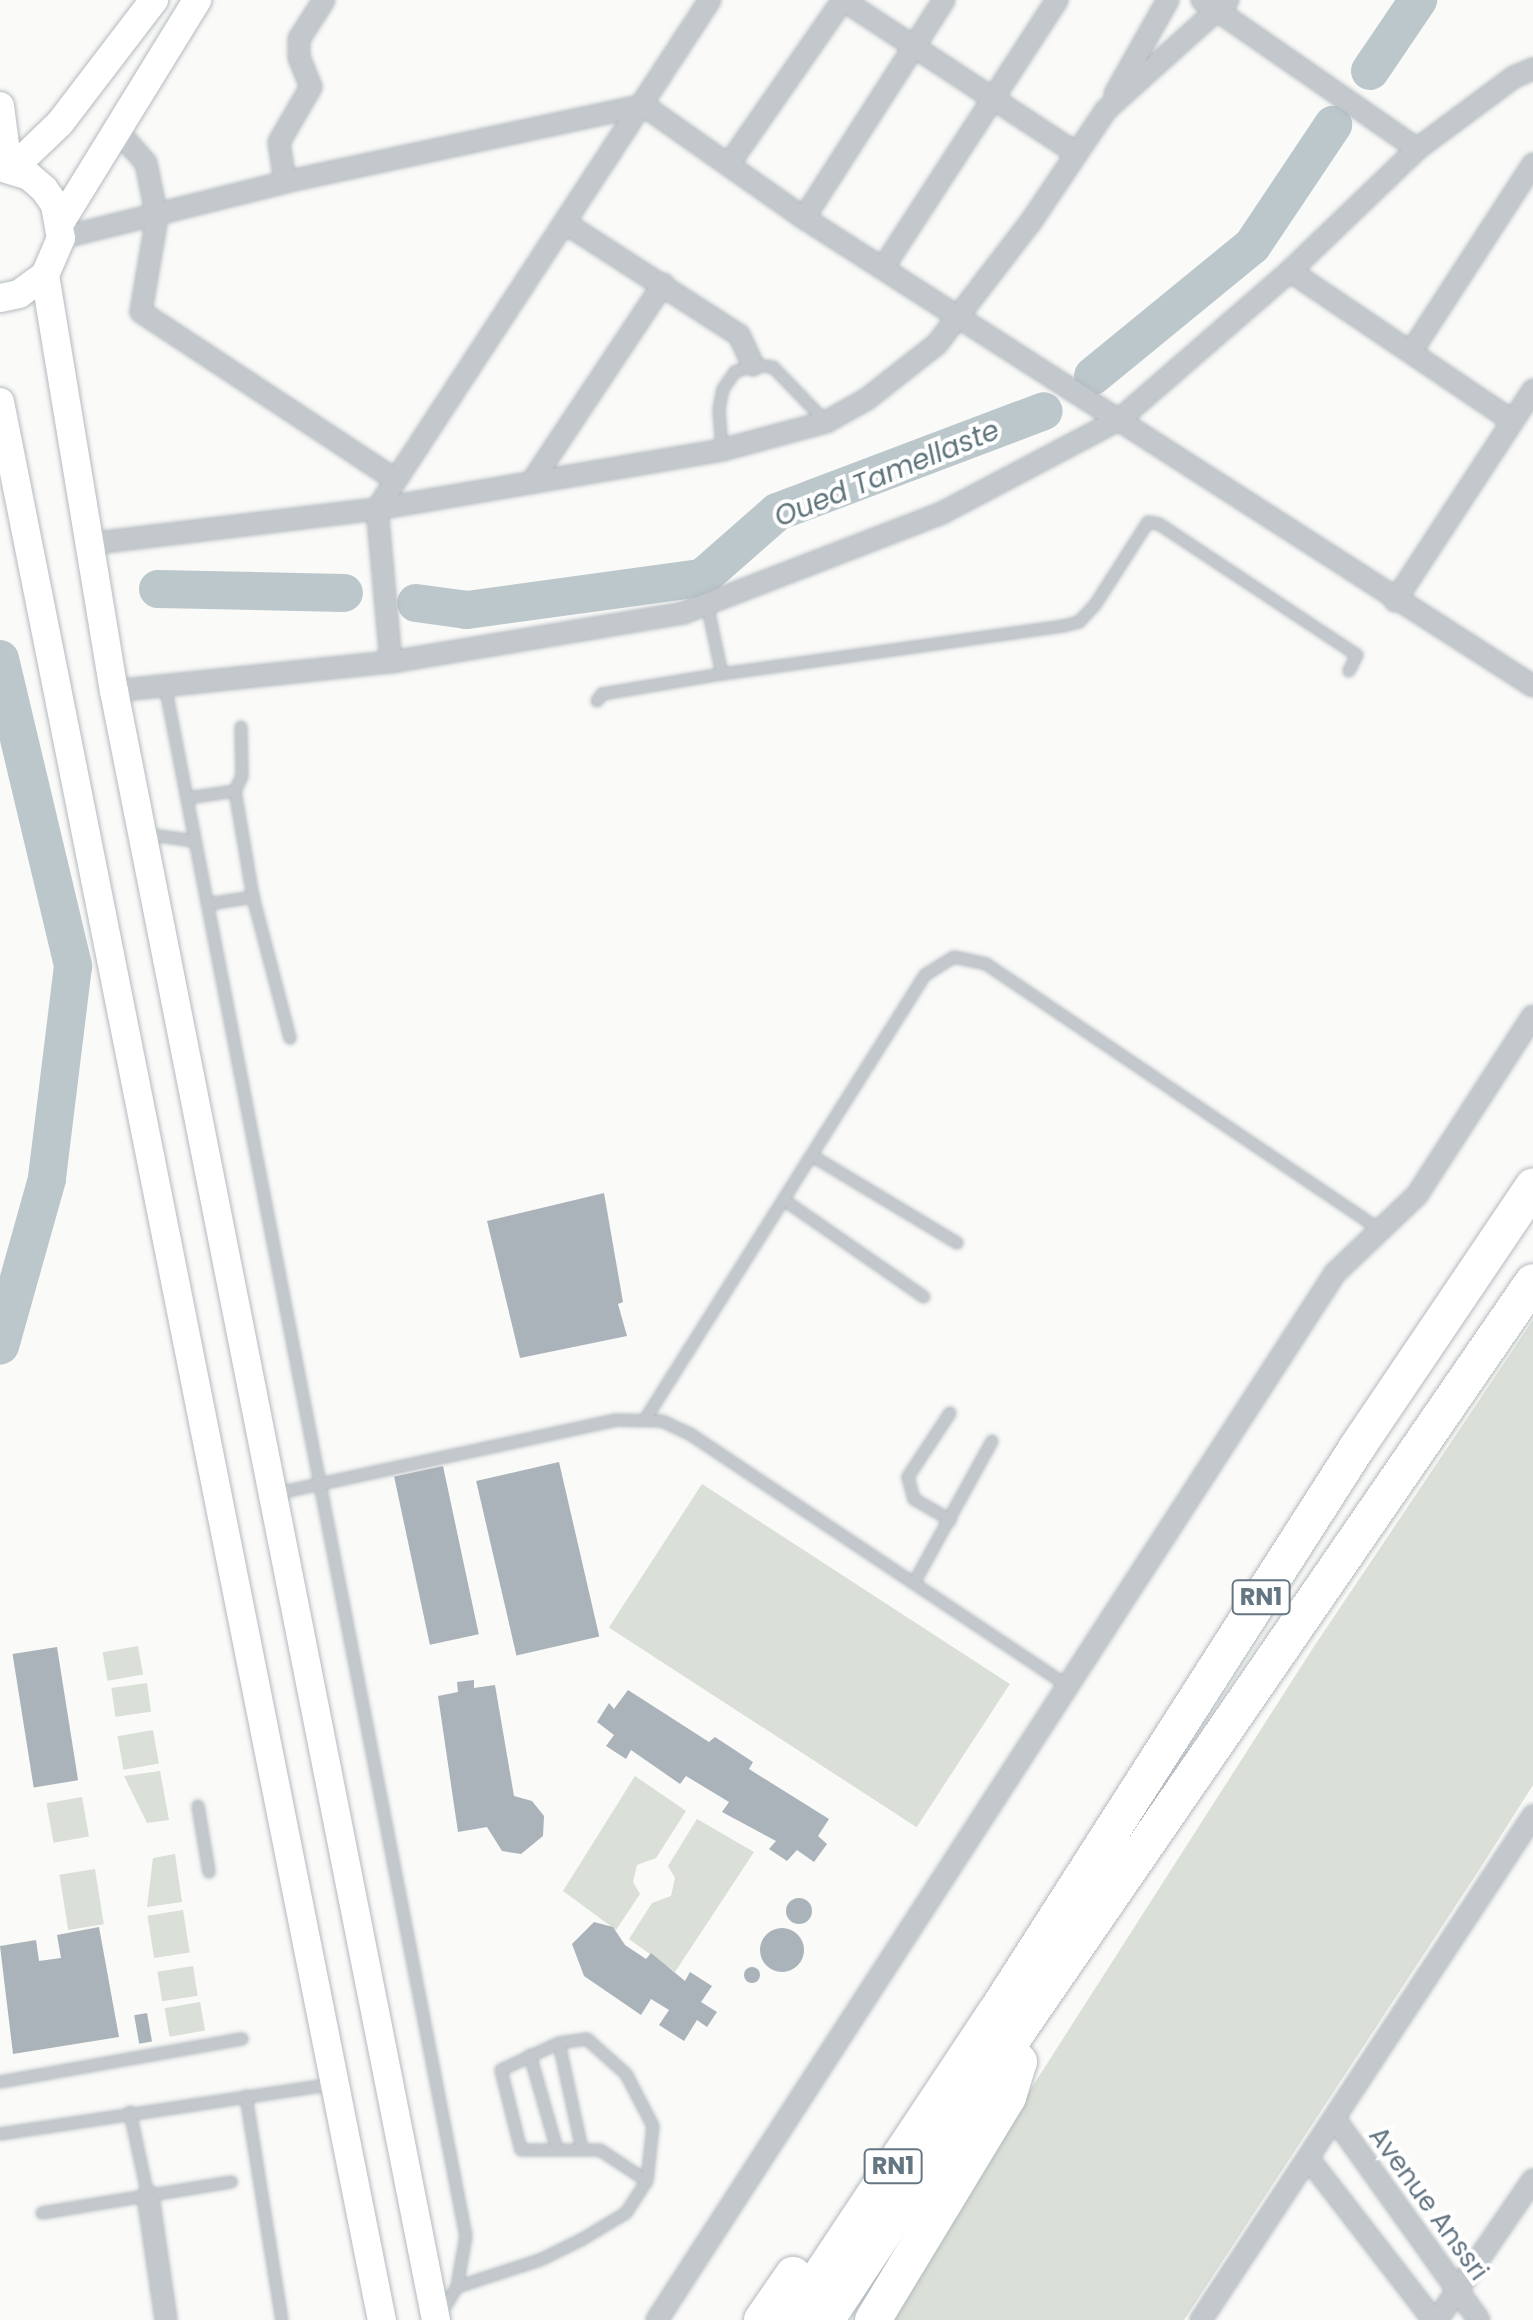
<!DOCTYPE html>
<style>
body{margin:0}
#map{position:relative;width:1533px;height:2320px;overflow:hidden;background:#fafaf8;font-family:Poppins,sans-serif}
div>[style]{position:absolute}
.green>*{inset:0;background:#dadfd7;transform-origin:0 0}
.river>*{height:38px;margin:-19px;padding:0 19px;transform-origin:19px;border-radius:19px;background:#bbc7cb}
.building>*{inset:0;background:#aab3b9;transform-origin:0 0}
.round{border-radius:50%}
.roads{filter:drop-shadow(0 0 2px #b3babf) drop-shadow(0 0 2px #b3babf)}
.lane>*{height:10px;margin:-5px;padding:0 5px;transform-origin:5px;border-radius:5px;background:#c3c8cc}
.street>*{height:20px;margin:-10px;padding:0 10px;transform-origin:10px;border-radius:10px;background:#c3c8cc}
.secondary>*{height:28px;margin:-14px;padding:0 14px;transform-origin:14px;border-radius:14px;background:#fff}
.highway>*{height:36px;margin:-18px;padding:0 18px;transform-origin:18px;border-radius:18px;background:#fff}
span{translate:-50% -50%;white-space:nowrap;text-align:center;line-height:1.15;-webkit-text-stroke:8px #fff;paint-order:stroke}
.shield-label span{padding:2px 6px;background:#fff;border:2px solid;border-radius:6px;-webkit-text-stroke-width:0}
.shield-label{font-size:24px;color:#657683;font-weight:700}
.street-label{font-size:26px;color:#657683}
.water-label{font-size:28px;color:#60757c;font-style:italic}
</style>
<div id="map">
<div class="green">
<i style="clip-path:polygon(1533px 1320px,1533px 1785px,1481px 1867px,1184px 2320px,883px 2320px,1313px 1648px)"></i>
<i style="left:702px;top:1484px;width:367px;height:171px;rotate:33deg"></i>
<i style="left:138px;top:1646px;width:29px;height:36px;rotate:80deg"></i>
<i style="left:147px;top:1683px;width:29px;height:36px;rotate:82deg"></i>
<i style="left:153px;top:1730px;width:34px;height:36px;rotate:80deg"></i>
<i style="clip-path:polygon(160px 1771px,169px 1820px,147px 1823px,124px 1776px)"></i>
<i style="clip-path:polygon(635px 1776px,686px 1811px,656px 1858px,637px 1865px,633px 1882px,640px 1894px,616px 1930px,563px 1891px)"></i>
<i style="left:82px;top:1797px;width:40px;height:36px;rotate:80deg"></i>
<i style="clip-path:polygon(697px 1819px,754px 1852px,675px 1972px,629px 1939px,652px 1903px,671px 1896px,675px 1878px,668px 1866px)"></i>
<i style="clip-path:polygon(175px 1854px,182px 1902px,147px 1907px,153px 1858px)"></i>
<i style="left:95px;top:1869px;width:56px;height:36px;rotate:81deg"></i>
<i style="left:183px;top:1910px;width:43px;height:36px;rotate:81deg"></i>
<i style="left:193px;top:1966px;width:30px;height:36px;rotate:81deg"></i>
<i style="left:200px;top:2002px;width:29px;height:36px;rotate:80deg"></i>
</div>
<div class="river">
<i style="left:1370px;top:71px;width:86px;rotate:-55.9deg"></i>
<i style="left:1093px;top:376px;width:205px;rotate:-39.3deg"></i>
<i style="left:1252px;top:246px;width:146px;rotate:-56.2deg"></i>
<i style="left:158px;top:589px;width:186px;rotate:1.2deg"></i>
<i style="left:416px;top:603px;width:51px;rotate:7.8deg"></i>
<i style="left:467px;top:610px;width:237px;rotate:-7.8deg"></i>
<i style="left:702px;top:578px;width:100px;rotate:-41.3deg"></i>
<i style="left:777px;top:512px;width:285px;rotate:-20.7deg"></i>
<i style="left:0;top:659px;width:316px;rotate:76.6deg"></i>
<i style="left:73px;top:966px;width:215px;rotate:97deg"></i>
<i style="left:47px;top:1179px;width:173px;rotate:105.7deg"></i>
</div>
<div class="building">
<i style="clip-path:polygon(604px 1193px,623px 1302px,618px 1304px,627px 1336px,520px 1358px,487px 1221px)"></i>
<i style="left:559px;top:1462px;width:179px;height:85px;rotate:77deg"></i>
<i style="left:443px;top:1466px;width:172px;height:50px;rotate:78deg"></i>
<i style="left:57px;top:1647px;width:135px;height:45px;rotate:81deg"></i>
<i style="clip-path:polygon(474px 1680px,474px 1688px,495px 1685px,514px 1796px,532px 1801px,544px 1816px,543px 1836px,521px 1854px,502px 1851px,487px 1827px,458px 1832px,438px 1696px,458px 1692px,457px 1682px)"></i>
<i style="clip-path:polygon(628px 1690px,709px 1742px,715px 1737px,753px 1762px,749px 1769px,829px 1819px,818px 1836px,827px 1844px,814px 1862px,797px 1850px,787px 1861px,769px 1849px,776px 1841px,722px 1812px,729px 1802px,686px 1776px,680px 1784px,631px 1750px,626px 1759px,606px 1746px,614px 1735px,597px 1722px,609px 1703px,614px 1709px)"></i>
<i class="round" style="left:786px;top:1898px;width:26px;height:26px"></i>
<i style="clip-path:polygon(594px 1922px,613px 1927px,625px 1945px,646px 1959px,651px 1953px,685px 1981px,690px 1972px,712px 1986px,701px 2002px,717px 2012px,707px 2027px,697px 2020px,684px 2041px,659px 2025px,669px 2010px,651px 1999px,641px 2015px,584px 1976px,572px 1944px)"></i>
<i style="clip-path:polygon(99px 1927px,119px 2037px,13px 2054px,0 1946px,36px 1940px,39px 1961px,61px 1958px,57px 1935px)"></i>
<i class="round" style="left:760px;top:1928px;width:44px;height:44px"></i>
<i class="round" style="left:744px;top:1967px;width:16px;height:16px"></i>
<i style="left:147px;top:2013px;width:29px;height:13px;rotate:80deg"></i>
</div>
<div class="roads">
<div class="lane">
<i style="left:722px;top:450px;width:41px;rotate:-94.2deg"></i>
<i style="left:719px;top:409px;width:20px;rotate:-79deg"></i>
<i style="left:723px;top:389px;width:21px;rotate:-55deg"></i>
<i style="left:735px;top:372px;width:19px;rotate:-21deg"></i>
<i style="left:753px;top:365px;width:20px;rotate:6deg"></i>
<i style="left:773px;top:367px;width:76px;rotate:46.1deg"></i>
<i style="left:707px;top:604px;width:72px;rotate:77.9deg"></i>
<i style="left:722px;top:674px;width:344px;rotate:-8deg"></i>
<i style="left:1063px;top:626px;width:16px;rotate:-14deg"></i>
<i style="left:1079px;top:622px;width:23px;rotate:-47deg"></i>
<i style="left:1095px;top:605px;width:98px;rotate:-57.4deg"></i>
<i style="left:1148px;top:522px;width:11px;rotate:10deg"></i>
<i style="left:1159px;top:524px;width:237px;rotate:33.5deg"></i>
<i style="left:1357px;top:655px;width:18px;rotate:117deg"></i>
<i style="left:165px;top:685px;width:1580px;rotate:79.02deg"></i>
<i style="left:466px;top:2236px;width:52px;rotate:100deg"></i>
<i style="left:457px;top:2287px;width:33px;rotate:121deg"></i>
<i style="left:597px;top:701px;width:9px;rotate:-54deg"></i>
<i style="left:602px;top:694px;width:122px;rotate:-9.5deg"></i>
<i style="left:187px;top:798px;width:49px;rotate:-8.3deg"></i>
<i style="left:145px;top:834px;width:50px;rotate:8deg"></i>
<i style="left:253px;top:897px;width:146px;rotate:75.3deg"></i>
<i style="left:208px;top:904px;width:46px;rotate:-8.8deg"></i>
<i style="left:253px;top:897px;width:108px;rotate:-99.6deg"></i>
<i style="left:235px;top:791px;width:17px;rotate:-65deg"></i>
<i style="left:242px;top:776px;width:49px;rotate:-91.2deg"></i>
<i style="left:814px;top:1157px;width:167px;rotate:31deg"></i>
<i style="left:784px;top:1200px;width:170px;rotate:34.7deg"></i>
<i style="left:950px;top:1413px;width:77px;rotate:123.3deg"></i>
<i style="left:908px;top:1477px;width:23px;rotate:75deg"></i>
<i style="left:914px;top:1499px;width:42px;rotate:30.3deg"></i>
<i style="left:646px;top:1418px;width:524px;rotate:-57.8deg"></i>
<i style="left:925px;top:975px;width:34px;rotate:-32deg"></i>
<i style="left:954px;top:957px;width:33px;rotate:12deg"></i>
<i style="left:986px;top:964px;width:475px;rotate:34deg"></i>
<i style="left:274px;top:1494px;width:349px;rotate:-12.2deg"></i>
<i style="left:615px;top:1420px;width:47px;rotate:1.2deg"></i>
<i style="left:662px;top:1421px;width:31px;rotate:25deg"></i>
<i style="left:690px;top:1434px;width:449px;rotate:33.7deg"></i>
<i style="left:914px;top:1583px;width:162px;rotate:-61.2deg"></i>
<i style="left:198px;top:1806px;width:67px;rotate:80.5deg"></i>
<i style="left:559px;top:2043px;width:108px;rotate:77.8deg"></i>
<i style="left:530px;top:2055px;width:98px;rotate:74deg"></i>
<i style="left:0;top:2082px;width:246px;rotate:-10.1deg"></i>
<i style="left:246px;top:2096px;width:227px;rotate:80.9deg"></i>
<i style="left:130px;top:2112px;width:86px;rotate:77.9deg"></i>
<i style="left:0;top:2134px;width:338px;rotate:-8.5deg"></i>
<i style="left:42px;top:2213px;width:192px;rotate:-9.3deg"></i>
<i style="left:457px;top:2287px;width:87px;rotate:-18deg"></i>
<i style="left:540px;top:2260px;width:46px;rotate:-26deg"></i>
<i style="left:581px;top:2240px;width:52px;rotate:-31deg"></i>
<i style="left:626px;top:2213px;width:38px;rotate:-57deg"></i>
<i style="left:647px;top:2181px;width:55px;rotate:-83.8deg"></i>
<i style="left:653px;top:2126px;width:59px;rotate:-117.4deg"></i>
<i style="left:626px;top:2074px;width:52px;rotate:-138.1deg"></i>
<i style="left:587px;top:2039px;width:28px;rotate:172deg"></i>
<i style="left:559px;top:2043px;width:64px;rotate:155deg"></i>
<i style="left:501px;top:2070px;width:82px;rotate:76deg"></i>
<i style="left:521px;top:2150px;width:79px"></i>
<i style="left:600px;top:2150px;width:56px;rotate:33.4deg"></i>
</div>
<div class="street">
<i style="left:843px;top:0;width:277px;rotate:33.3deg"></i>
<i style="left:1202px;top:0;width:262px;rotate:34.7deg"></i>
<i style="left:1115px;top:94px;width:108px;rotate:-60.6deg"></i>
<i style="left:116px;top:129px;width:45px;rotate:48.6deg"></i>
<i style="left:146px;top:163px;width:55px;rotate:78.5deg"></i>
<i style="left:157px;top:217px;width:96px;rotate:99.6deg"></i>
<i style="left:141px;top:312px;width:305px;rotate:33.4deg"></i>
<i style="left:729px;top:164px;width:200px;rotate:-55.2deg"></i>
<i style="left:285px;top:182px;width:40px;rotate:-98.5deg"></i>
<i style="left:279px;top:142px;width:64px;rotate:-59.8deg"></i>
<i style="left:311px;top:87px;width:31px;rotate:-112deg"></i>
<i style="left:299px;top:58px;width:19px;rotate:-90deg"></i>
<i style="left:299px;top:39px;width:46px;rotate:-57.3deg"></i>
<i style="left:804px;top:218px;width:259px;rotate:-57.3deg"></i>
<i style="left:565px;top:223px;width:207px;rotate:32.8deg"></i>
<i style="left:739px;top:335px;width:33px;rotate:65deg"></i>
<i style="left:61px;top:238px;width:231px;rotate:-14deg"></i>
<i style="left:285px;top:182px;width:366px;rotate:-12.1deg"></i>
<i style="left:643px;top:105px;width:197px;rotate:35.1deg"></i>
<i style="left:804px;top:218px;width:866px;rotate:32.7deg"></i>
<i style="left:883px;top:268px;width:320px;rotate:-57deg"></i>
<i style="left:1290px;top:271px;width:268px;rotate:34deg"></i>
<i style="left:1411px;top:352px;width:224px;rotate:-57deg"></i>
<i style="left:531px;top:483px;width:239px;rotate:-56.4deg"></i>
<i style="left:87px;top:544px;width:292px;rotate:-6.9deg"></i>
<i style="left:377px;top:509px;width:350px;rotate:-9.7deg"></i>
<i style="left:722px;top:450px;width:108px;rotate:-15.1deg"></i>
<i style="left:826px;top:422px;width:47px;rotate:-29.3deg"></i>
<i style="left:867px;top:399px;width:89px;rotate:-38.2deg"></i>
<i style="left:937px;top:344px;width:153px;rotate:-52.5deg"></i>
<i style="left:1030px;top:223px;width:136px;rotate:-56.1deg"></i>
<i style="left:1106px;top:110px;width:164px;rotate:-42deg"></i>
<i style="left:1395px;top:601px;width:252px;rotate:-56.8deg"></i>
<i style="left:391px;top:662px;width:154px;rotate:-95.2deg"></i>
<i style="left:377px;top:509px;width:608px;rotate:-56.81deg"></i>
<i style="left:114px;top:691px;width:279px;rotate:-6deg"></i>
<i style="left:391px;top:662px;width:296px;rotate:-9.5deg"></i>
<i style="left:683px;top:613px;width:275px;rotate:-21.1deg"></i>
<i style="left:940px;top:514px;width:204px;rotate:-27.8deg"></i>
<i style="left:1120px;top:419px;width:225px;rotate:-41deg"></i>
<i style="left:1290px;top:271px;width:176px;rotate:-43.8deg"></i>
<i style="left:1417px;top:149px;width:121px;rotate:-36.6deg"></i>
<i style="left:1514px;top:77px;width:21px;rotate:-23deg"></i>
<i style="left:1335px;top:2119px;width:247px;rotate:54.4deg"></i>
<i style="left:1308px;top:2158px;width:205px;rotate:52.3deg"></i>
<i style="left:148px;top:2196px;width:125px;rotate:81.7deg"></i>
<i style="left:657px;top:2320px;width:1247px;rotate:-57.07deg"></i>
<i style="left:1335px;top:1273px;width:113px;rotate:-43.6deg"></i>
<i style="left:1417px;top:1195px;width:213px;rotate:-57.1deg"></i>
<i style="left:1201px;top:2320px;width:604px;rotate:-56.63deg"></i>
<i style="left:1437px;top:2320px;width:170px;rotate:-55.6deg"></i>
</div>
<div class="secondary">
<i style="left:0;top:106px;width:63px;rotate:82.6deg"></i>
<i style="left:0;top:167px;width:30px;rotate:17deg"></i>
<i style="left:29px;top:176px;width:20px;rotate:41deg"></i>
<i style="left:44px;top:189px;width:19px;rotate:55deg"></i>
<i style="left:55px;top:205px;width:34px;rotate:80deg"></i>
<i style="left:61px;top:238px;width:40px;rotate:113.4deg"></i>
<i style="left:45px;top:275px;width:32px;rotate:144deg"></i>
<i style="left:19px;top:294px;width:19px;rotate:168deg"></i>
<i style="left:12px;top:169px;width:66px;rotate:-43.8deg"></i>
<i style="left:60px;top:123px;width:155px;rotate:-52.6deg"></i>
<i style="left:60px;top:223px;width:262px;rotate:-58.4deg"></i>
<i style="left:45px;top:275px;width:422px;rotate:80.6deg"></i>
<i style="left:114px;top:691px;width:1661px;rotate:78.82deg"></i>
<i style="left:0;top:402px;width:1956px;rotate:78.74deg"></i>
</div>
<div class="highway">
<i style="left:762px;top:2320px;width:55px;rotate:-55.4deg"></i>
<i style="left:791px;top:2320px;width:370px;rotate:-56.4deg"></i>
<i style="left:996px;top:2012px;width:672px;rotate:-57.4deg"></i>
<i style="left:1358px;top:1446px;width:313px;rotate:-56deg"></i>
<i style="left:826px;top:2320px;width:328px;rotate:-56.5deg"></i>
<i style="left:1007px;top:2047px;width:928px;rotate:-55.49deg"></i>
<i style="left:873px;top:2320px;width:261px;rotate:-58.8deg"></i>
<i style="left:1008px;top:2097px;width:37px;rotate:-73deg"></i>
<i style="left:1019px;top:2062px;width:19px;rotate:-129deg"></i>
</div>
</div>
<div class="shield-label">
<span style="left:1261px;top:1597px">RN1</span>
<span style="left:893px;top:2166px">RN1</span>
</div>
<div class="street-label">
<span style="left:1428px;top:2204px;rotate:54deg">Avenue Anssri</span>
</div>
<div class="water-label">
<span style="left:887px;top:474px;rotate:-22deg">Oued Tamellaste</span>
</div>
</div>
